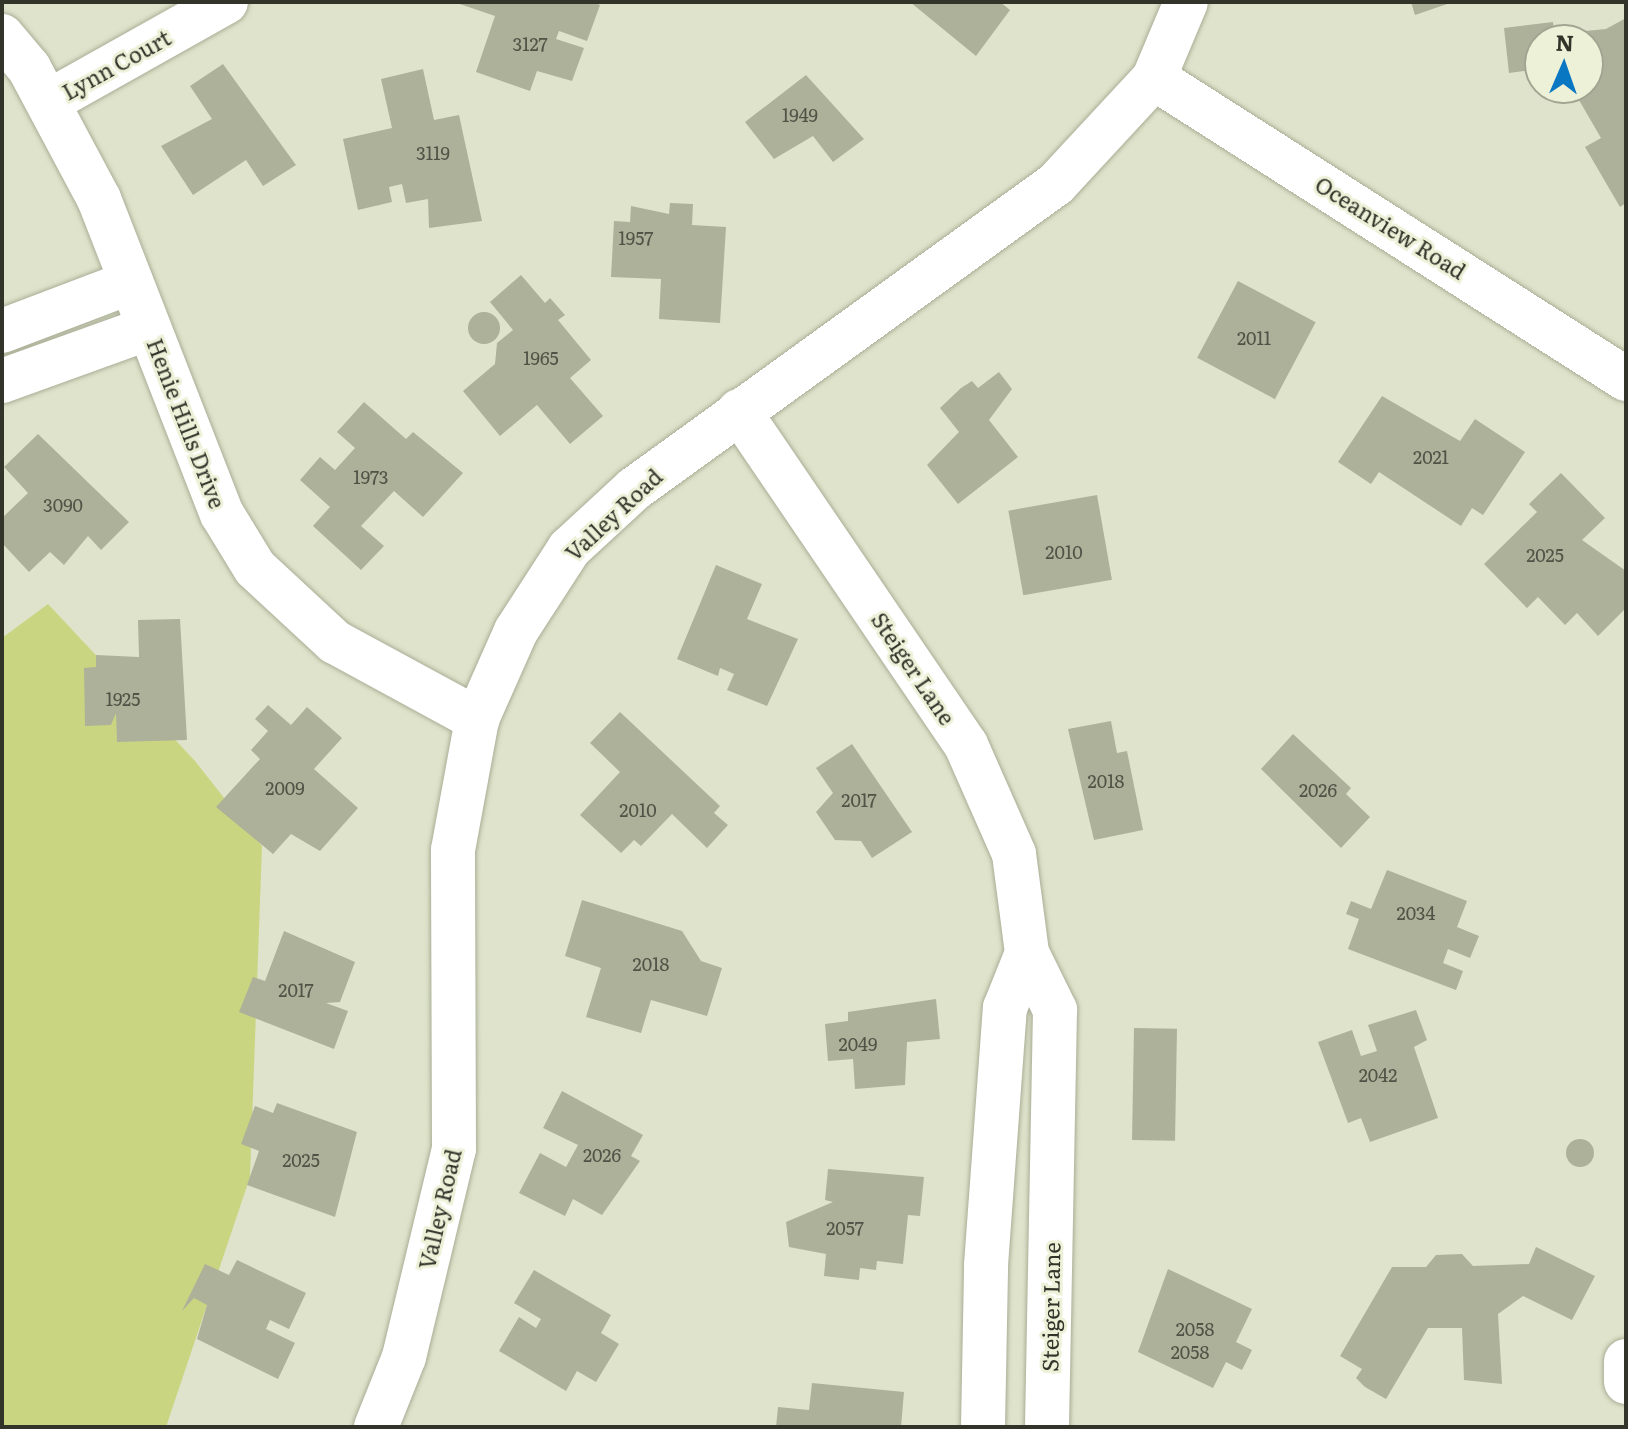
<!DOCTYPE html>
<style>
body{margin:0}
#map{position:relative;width:1628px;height:1429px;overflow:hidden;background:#dfe3cb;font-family:Literata,serif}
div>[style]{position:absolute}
.green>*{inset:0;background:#c9d581}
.building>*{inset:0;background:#adb19a;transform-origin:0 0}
.round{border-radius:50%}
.roads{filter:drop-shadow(0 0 2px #a9ae96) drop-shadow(0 0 2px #a9ae96)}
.minor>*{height:44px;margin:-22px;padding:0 22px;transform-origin:22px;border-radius:22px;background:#fff}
span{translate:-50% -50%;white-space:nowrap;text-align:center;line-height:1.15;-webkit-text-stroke:6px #ecf1d8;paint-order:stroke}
.number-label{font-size:18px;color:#515346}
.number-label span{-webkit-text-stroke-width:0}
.street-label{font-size:22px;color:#32342a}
.frame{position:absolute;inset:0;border:4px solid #32342a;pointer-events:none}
.north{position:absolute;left:1524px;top:24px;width:80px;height:80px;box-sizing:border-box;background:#ecf1d8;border:2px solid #a2a592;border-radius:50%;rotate:2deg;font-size:22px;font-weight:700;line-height:32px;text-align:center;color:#32342a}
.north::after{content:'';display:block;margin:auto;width:28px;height:36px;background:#0a77c2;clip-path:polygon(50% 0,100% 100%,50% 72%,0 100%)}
</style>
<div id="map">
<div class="green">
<i style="clip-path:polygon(48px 604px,195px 761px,262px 846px,250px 1177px,166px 1427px,2px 1427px,2px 638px)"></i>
</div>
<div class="building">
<i style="clip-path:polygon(454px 2px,592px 2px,600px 5px,587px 41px,559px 31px,556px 39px,584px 48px,572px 81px,537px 71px,530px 91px,476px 72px,495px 16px)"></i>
<i style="clip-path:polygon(910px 2px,1000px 2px,1010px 10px,976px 56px)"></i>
<i style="clip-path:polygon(1411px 2px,1453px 2px,1415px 15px)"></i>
<i style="clip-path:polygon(1626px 18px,1626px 203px,1620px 207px,1585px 147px,1601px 138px,1572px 88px,1588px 88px,1588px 40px,1540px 40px,1540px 69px,1509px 73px,1504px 28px,1553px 22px,1554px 34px,1606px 29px)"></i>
<i style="clip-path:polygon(223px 64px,296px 165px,263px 186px,246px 160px,193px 195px,161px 146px,212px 119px,190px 86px)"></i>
<i style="clip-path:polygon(423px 69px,434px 120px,459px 115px,482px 221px,429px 228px,428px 199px,406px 203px,402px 184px,389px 187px,392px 202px,358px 210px,343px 139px,392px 128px,381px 79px)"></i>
<i style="clip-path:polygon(806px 75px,864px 139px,833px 162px,813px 136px,774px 159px,745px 122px)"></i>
<i style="clip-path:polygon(670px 203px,693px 204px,692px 225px,726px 227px,720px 323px,659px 319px,661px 279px,611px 277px,614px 221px,630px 222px,631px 206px,669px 214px)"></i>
<i style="clip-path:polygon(521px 275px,545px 303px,550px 298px,565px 315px,558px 320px,591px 360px,570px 378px,603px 416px,570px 444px,537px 405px,500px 436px,463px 391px,495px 364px,497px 343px,513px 330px,490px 302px)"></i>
<i style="left:1238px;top:281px;width:88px;height:87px;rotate:28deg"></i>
<i class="round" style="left:468px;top:312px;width:32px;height:32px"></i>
<i style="clip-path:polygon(999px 372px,1012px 389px,989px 420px,1018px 457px,958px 504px,927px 465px,959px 432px,940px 408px,961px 388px,972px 381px,978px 388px)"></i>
<i style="clip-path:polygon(1382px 396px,1460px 441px,1475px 419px,1525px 452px,1483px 515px,1472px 508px,1461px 526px,1379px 472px,1371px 484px,1338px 462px)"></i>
<i style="clip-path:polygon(364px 402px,406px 439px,413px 432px,463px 473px,423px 517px,394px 491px,361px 526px,384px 546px,361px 570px,313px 526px,330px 507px,300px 480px,320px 457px,335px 470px,355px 448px,337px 432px)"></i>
<i style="clip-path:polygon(38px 434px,129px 522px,101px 550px,88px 536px,64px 565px,50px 552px,29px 572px,2px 543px,2px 518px,28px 493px,4px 467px)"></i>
<i style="clip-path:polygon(1561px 473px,1605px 518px,1582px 540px,1626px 571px,1626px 608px,1598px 636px,1577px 613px,1565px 625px,1538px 597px,1527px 608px,1484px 564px,1537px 512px,1529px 504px)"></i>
<i style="left:1097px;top:495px;width:86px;height:90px;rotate:80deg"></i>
<i style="clip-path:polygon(716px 565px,762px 584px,747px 619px,798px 639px,767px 706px,727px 690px,734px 674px,720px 668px,718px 676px,677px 659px)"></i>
<i style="clip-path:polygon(180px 619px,187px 740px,117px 742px,116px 713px,111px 725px,85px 726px,84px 668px,96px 667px,96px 655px,139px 657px,138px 620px)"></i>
<i style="clip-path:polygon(268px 705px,291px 725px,307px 707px,342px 738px,314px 769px,358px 808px,320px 851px,291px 834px,273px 854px,216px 807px,260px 759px,251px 750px,268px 731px,255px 719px)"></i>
<i style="clip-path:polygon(620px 712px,720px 806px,714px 813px,728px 825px,707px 848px,672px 814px,641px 846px,634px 840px,621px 853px,580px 815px,620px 772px,590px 743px)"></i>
<i style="clip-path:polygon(1111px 721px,1117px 753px,1127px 751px,1143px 830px,1094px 840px,1068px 729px)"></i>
<i style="clip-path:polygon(1293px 734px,1351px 788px,1346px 794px,1370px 817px,1341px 848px,1261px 769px)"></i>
<i style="clip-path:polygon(852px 744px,912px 832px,872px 858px,861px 841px,835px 840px,816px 812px,833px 793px,816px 768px)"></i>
<i style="clip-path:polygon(1387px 870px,1467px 901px,1457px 927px,1479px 936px,1470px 958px,1448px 949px,1443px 963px,1463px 971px,1456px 990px,1348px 949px,1359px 919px,1346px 914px,1351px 901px,1371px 909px)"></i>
<i style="clip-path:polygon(582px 900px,682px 931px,701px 961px,722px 968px,707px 1016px,651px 1000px,641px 1033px,586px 1017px,601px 968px,565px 956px)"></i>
<i style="clip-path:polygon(284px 931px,355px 962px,340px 1002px,326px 1003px,348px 1011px,334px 1049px,239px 1012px,253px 977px,265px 981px)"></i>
<i style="clip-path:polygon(936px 999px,940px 1039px,907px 1042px,905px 1085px,855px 1089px,853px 1059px,828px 1061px,825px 1024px,848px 1021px,848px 1012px)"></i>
<i style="clip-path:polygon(1416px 1010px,1427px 1040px,1414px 1047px,1438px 1118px,1370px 1142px,1361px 1118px,1348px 1123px,1318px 1042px,1352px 1030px,1361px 1056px,1377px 1051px,1368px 1025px)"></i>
<i style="left:1134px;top:1028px;width:43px;height:112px;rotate:1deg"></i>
<i style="clip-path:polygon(562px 1091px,643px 1135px,631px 1156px,640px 1161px,602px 1215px,573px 1199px,565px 1216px,519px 1193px,540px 1153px,566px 1167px,578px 1145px,543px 1128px)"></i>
<i style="clip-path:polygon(277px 1103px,357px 1132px,335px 1217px,247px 1185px,259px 1151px,241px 1144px,255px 1106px,273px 1113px)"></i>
<i class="round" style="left:1566px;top:1139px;width:28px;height:28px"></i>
<i style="clip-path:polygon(828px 1169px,924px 1177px,920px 1216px,908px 1215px,903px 1264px,877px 1261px,876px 1270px,860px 1268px,859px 1280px,824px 1276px,826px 1254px,789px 1247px,786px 1222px,833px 1202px,825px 1200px)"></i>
<i style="clip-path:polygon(1536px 1247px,1595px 1276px,1572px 1320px,1523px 1296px,1498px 1314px,1502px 1384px,1464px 1380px,1462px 1328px,1428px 1328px,1386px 1399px,1365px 1387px,1356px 1378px,1362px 1369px,1340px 1356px,1392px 1267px,1426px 1267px,1436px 1255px,1462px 1254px,1473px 1266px,1529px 1264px)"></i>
<i style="clip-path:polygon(237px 1260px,306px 1293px,289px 1329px,270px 1320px,266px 1329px,295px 1343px,278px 1379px,197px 1339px,207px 1305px,194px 1298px,182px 1311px,205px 1264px,229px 1275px)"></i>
<i style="clip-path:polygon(1168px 1269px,1252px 1309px,1236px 1342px,1252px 1350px,1242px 1370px,1226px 1362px,1213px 1388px,1138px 1352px)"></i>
<i style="clip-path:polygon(534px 1270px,611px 1315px,601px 1333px,619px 1344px,596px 1382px,577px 1371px,566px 1391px,499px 1351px,519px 1317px,536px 1328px,541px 1319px,514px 1303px)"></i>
<i style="clip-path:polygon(812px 1383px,904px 1392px,901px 1427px,776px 1427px,778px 1407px,809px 1410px)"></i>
</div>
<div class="roads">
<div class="minor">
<i style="left:2px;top:36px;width:42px;rotate:49.8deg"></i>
<i style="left:29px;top:68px;width:149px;rotate:61.9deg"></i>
<i style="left:99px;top:199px;width:338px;rotate:68.7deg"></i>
<i style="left:222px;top:514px;width:63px;rotate:58.6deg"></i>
<i style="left:255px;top:568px;width:109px;rotate:42.8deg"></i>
<i style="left:335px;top:642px;width:162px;rotate:28.5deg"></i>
<i style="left:1154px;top:78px;width:560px;rotate:32.53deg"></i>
<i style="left:48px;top:102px;width:204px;rotate:-29.3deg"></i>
<i style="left:2px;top:331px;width:138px;rotate:-20.8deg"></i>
<i style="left:2px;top:381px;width:156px;rotate:-19.8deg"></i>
<i style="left:739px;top:411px;width:404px;rotate:55.8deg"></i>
<i style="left:966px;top:745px;width:119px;rotate:66.2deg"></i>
<i style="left:1014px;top:854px;width:100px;rotate:82.5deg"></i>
<i style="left:1027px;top:953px;width:64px;rotate:63.8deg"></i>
<i style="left:1055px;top:1010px;width:417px;rotate:91.1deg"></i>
<i style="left:1626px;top:1361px;width:21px;rotate:90deg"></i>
<i style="left:376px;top:1427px;width:75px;rotate:-68.2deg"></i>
<i style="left:404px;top:1357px;width:214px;rotate:-76.5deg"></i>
<i style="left:454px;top:1149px;width:299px;rotate:-90.2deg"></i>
<i style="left:453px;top:850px;width:133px;rotate:-79.6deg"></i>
<i style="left:477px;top:719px;width:96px;rotate:-66.1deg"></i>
<i style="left:516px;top:631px;width:98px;rotate:-57.1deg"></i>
<i style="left:569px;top:549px;width:88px;rotate:-42.7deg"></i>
<i style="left:634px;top:489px;width:521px;rotate:-35.86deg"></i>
<i style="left:1056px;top:184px;width:144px;rotate:-47.2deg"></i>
<i style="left:1154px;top:78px;width:82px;rotate:-67.2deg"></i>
<i style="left:983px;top:1427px;width:162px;rotate:-88.9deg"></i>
<i style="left:986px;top:1265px;width:258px;rotate:-85.8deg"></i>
<i style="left:1005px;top:1008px;width:59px;rotate:-68.2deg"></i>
</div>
</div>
<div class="number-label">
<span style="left:530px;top:44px">3127</span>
<span style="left:800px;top:115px">1949</span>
<span style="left:433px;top:153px">3119</span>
<span style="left:636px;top:238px">1957</span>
<span style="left:1254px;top:338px">2011</span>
<span style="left:541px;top:358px">1965</span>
<span style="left:1431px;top:457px">2021</span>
<span style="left:371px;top:477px">1973</span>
<span style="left:63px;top:505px">3090</span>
<span style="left:1064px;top:552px">2010</span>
<span style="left:1545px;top:555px">2025</span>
<span style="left:123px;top:699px">1925</span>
<span style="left:1106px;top:781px">2018</span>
<span style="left:285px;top:788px">2009</span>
<span style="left:1318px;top:790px">2026</span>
<span style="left:859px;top:800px">2017</span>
<span style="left:638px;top:810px">2010</span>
<span style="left:1416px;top:913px">2034</span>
<span style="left:651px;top:964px">2018</span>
<span style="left:296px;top:990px">2017</span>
<span style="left:858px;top:1044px">2049</span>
<span style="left:1378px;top:1075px">2042</span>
<span style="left:602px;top:1155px">2026</span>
<span style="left:301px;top:1160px">2025</span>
<span style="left:845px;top:1228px">2057</span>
<span style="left:1195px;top:1329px">2058</span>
<span style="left:1190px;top:1352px">2058</span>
</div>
<div class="street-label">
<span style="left:116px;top:64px;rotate:-29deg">Lynn Court</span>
<span style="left:1391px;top:227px;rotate:32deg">Oceanview Road</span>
<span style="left:187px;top:423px;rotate:69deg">Henie Hills Drive</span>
<span style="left:613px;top:514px;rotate:-43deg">Valley Road</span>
<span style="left:914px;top:668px;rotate:56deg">Steiger Lane</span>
<span style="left:439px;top:1209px;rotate:-77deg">Valley Road</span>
<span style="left:1050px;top:1307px;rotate:-89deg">Steiger Lane</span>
</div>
<div class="frame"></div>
<div class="north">N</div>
</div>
